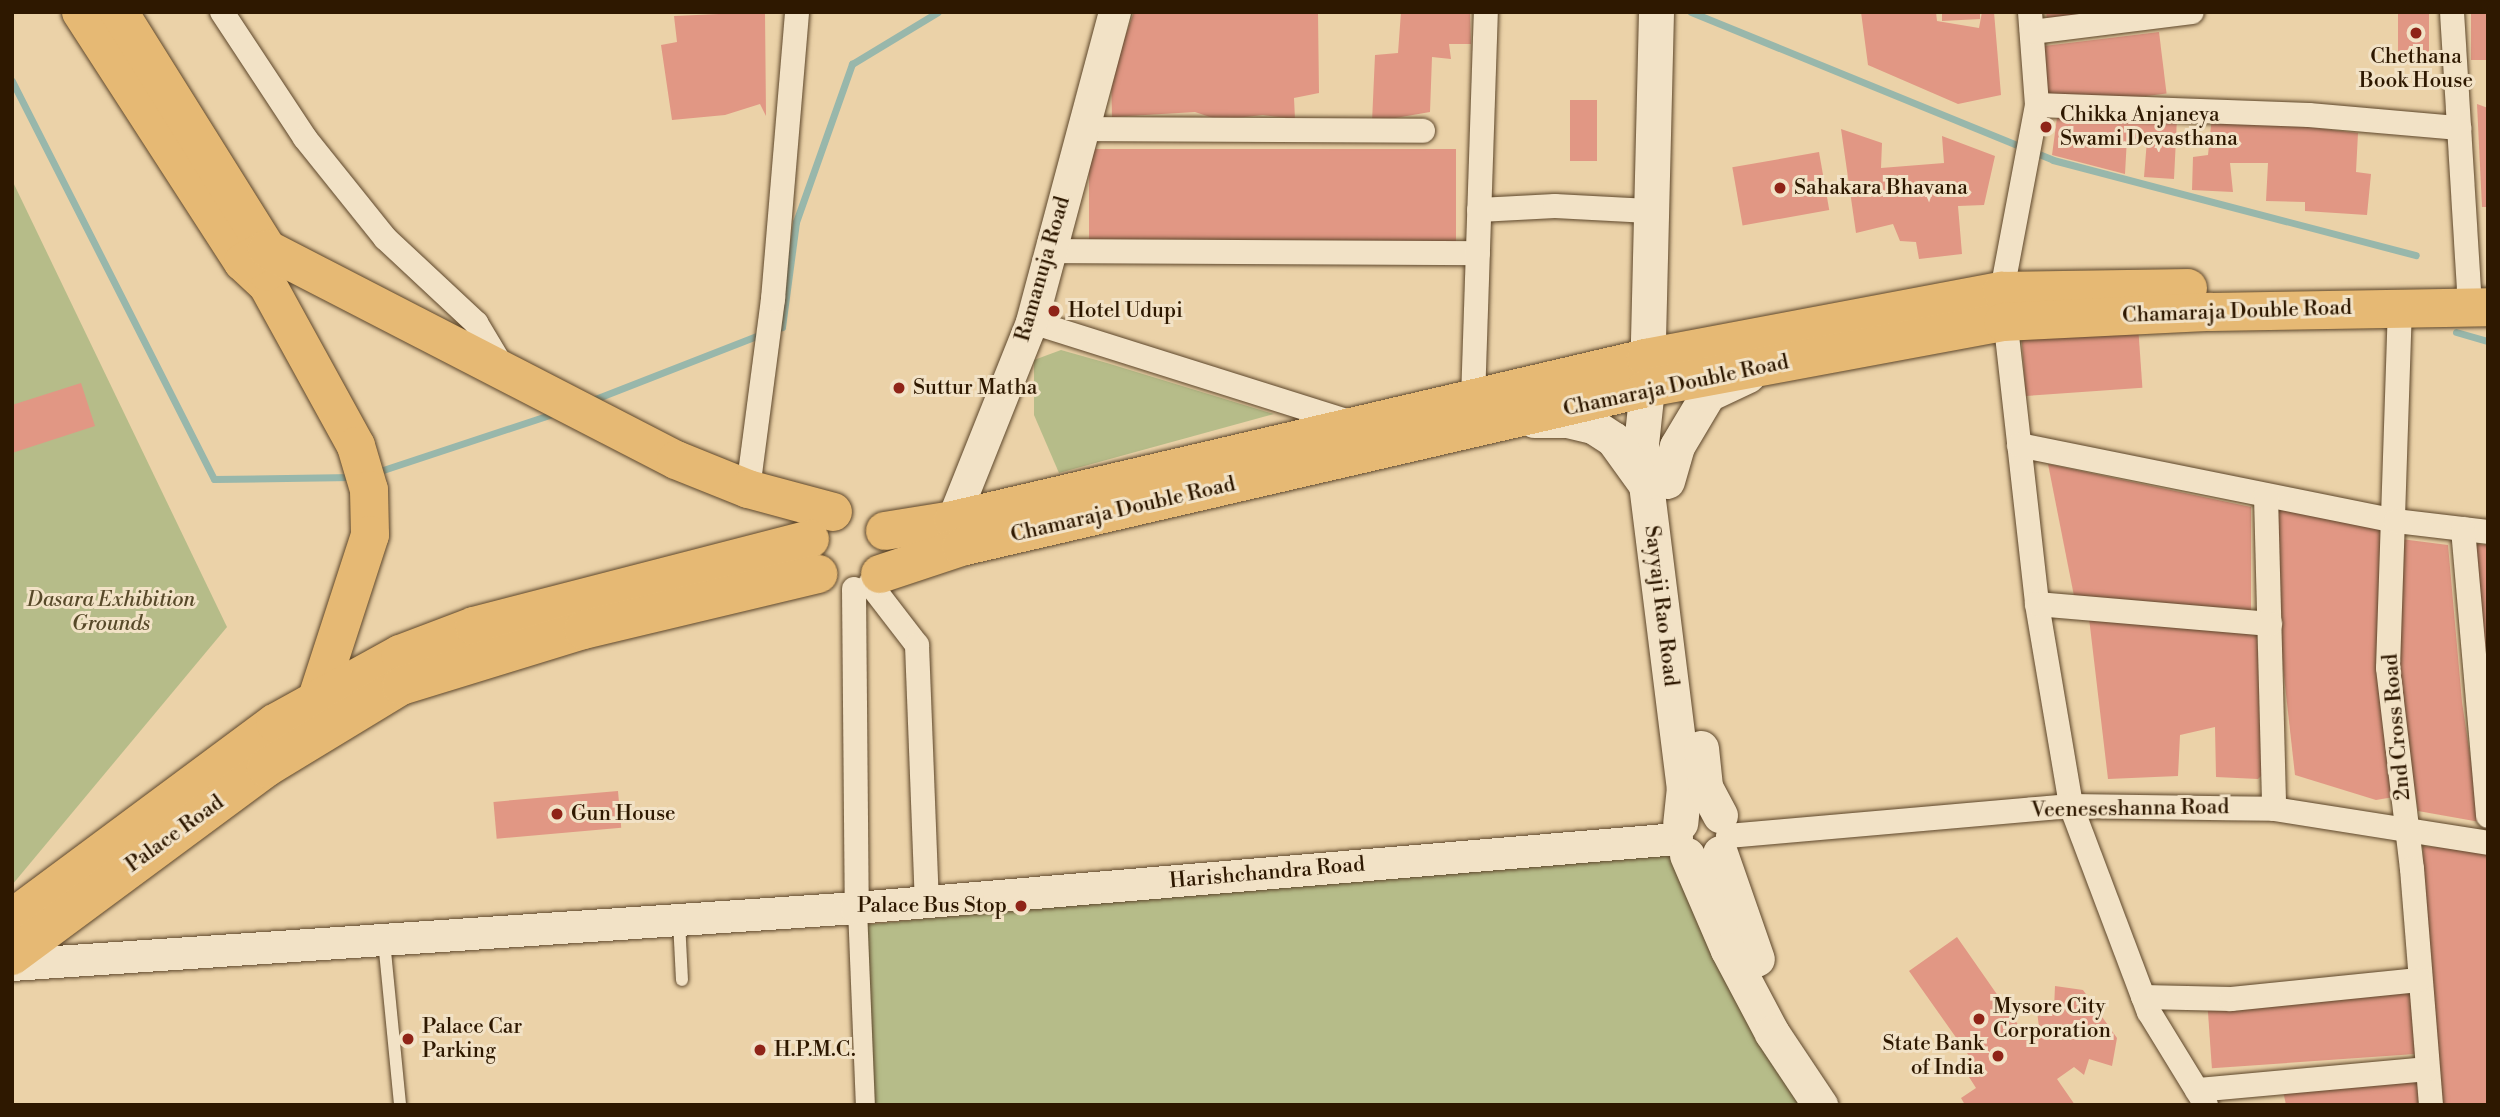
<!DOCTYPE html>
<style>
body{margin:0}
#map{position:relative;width:2500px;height:1117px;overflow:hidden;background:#ebd2a8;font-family:"Libre Bodoni",serif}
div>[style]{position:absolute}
.green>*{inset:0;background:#b6bc89}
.stream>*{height:7px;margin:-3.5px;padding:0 3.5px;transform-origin:3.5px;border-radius:3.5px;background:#98b7ab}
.building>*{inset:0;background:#e19784;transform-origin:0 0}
.roads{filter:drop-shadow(0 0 2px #5d462a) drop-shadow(0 0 2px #5d462a)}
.service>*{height:12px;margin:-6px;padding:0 6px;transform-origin:6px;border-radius:6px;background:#f2e2c6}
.pedestrian>*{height:19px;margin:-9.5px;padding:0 9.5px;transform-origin:9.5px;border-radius:9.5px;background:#f2e2c6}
.minor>*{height:24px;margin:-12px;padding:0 12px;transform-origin:12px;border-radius:12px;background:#f2e2c6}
.tertiary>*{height:32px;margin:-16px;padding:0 16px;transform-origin:16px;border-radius:16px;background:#f2e2c6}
.secondary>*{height:35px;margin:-17.5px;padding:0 17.5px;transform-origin:17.5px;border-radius:17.5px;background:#f2e2c6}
.primary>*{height:38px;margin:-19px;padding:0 19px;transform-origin:19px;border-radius:19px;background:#e6b974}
.dots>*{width:19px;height:19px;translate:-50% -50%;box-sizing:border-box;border:4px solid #f2e2c6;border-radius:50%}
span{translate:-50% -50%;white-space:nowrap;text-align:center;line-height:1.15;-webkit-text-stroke:6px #f2e2c6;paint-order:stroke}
.poi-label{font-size:21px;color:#2e1800}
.left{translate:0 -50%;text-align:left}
.right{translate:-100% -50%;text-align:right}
.street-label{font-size:21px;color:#2e1800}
.park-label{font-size:21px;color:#574929;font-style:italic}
.frame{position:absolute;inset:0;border:14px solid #2e1800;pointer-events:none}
</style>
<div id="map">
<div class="green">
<i style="clip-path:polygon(12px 180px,227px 627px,12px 885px)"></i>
<i style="clip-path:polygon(1061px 350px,1107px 363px,1274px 414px,1059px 473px,1034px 415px,1034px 360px)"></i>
<i style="clip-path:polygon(1679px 845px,1824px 1105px,867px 1105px,863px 925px)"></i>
</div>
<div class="stream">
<i style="left:1691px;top:12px;width:391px;rotate:22.2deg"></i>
<i style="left:2053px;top:160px;width:375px;rotate:14.7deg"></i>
<i style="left:12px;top:81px;width:446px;rotate:63.1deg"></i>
<i style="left:214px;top:479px;width:138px;rotate:-0.8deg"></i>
<i style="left:776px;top:329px;width:6px;rotate:-18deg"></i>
<i style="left:782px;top:327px;width:106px;rotate:-82.4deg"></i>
<i style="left:796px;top:222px;width:168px;rotate:-70.5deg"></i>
<i style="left:852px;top:64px;width:100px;rotate:-31.2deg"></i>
<i style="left:2456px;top:332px;width:33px;rotate:16deg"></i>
<i style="left:590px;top:401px;width:187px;rotate:-21.3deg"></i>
<i style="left:377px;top:472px;width:188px;rotate:-18.3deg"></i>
</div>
<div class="building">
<i style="clip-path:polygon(765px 12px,766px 116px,760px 104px,725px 115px,672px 120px,661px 45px,677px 42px,674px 16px)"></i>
<i style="clip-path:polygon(1134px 12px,1318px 12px,1319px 93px,1294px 98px,1295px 119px,1263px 115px,1219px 120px,1195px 112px,1112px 117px,1111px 75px)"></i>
<i style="clip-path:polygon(1401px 12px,1470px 12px,1471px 44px,1449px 44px,1451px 59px,1432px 57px,1430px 112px,1372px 122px,1375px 55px,1398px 53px)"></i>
<i style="clip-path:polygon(1861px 12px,1936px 12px,1937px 21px,1979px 28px,1982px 12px,1994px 12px,2001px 95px,1958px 104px,1868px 65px)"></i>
<i style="clip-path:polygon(1942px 12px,1980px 12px,1980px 19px,1942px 21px)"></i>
<i style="clip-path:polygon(2046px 12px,2143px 12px,2048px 26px)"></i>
<i style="left:2398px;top:12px;width:31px;height:45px"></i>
<i style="left:2471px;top:12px;width:17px;height:48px"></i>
<i style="left:2159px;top:32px;width:62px;height:120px;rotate:83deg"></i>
<i style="left:1570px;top:100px;width:27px;height:61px"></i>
<i style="clip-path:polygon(2477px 104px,2488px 108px,2488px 207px,2482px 207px)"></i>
<i style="clip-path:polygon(2058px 110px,2177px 118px,2174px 179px,2144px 177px,2147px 140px,2127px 138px,2125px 174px,2052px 155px)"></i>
<i style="clip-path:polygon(2212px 116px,2358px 133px,2356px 172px,2371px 174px,2367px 215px,2305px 211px,2305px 202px,2266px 201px,2268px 163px,2230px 163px,2233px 192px,2192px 190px,2193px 157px,2208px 155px)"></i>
<i style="clip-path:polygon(1841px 129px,1882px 143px,1881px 168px,1944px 163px,1942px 136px,1995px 156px,1984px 205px,1958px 206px,1962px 254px,1919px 259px,1916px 242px,1900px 241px,1893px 224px,1856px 233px)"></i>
<i style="left:1089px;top:149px;width:367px;height:100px"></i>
<i style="left:1819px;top:152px;width:59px;height:88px;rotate:80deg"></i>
<i style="left:2138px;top:325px;width:63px;height:117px;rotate:86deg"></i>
<i style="clip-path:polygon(81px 383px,95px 426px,12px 453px,12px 405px)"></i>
<i style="clip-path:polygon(2048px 464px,2251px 507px,2251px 613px,2075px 601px)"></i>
<i style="clip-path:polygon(2279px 508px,2387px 529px,2394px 797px,2376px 800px,2295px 775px,2272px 568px)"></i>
<i style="clip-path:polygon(2401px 539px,2448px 545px,2462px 702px,2480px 822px,2418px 811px,2395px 665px)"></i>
<i style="clip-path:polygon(2476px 544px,2488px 545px,2488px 684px)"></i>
<i style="clip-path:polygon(2089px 618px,2257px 635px,2264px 773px,2258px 779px,2216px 777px,2215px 727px,2180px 735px,2178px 776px,2108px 779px)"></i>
<i style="left:618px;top:791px;width:37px;height:125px;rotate:85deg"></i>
<i style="clip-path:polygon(2423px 846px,2488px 852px,2488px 1105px,2443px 1105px,2424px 919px)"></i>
<i style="clip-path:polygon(1957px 937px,2026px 1036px,2039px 1027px,2037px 1011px,2054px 1009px,2055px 986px,2083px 990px,2117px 1038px,2112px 1066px,2089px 1059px,2084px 1075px,2074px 1067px,2057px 1079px,2075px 1105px,1965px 1105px,1961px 1098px,1976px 1088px,1969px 1077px,1979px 1070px,1909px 971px)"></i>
<i style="left:2414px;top:991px;width:63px;height:207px;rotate:86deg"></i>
<i style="clip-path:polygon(2421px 1074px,2424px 1105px,2286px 1105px,2282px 1086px)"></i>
</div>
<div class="roads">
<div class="service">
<i style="left:679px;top:921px;width:59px;rotate:87.1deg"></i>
<i style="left:384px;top:941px;width:165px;rotate:84.4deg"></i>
</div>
<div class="pedestrian">
<i style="left:857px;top:908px;width:197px;rotate:87.7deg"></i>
</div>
<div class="minor">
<i style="left:222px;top:12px;width:151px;rotate:56.6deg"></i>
<i style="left:305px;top:138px;width:128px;rotate:51.3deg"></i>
<i style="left:385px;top:238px;width:125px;rotate:43deg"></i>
<i style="left:476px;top:323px;width:52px;rotate:59deg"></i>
<i style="left:2030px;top:12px;width:93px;rotate:85.7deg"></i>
<i style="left:2037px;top:105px;width:189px;rotate:100.7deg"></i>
<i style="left:2002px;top:291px;width:315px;rotate:83.6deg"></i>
<i style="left:2037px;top:604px;width:205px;rotate:80.4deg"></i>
<i style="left:2071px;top:806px;width:220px;rotate:69.3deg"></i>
<i style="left:2149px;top:1012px;width:109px;rotate:58.5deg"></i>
<i style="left:2452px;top:12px;width:281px;rotate:86.5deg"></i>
<i style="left:2032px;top:32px;width:161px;rotate:-7.1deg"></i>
<i style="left:2037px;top:105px;width:272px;rotate:2.1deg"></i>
<i style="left:2309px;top:115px;width:151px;rotate:5deg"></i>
<i style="left:1082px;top:129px;width:341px;rotate:0.3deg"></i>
<i style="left:1479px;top:210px;width:76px;rotate:-3deg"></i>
<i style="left:1555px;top:206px;width:94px;rotate:3deg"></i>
<i style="left:1048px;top:251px;width:430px;rotate:0.3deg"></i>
<i style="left:2400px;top:306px;width:362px;rotate:91.9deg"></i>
<i style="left:2388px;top:668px;width:202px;rotate:83.2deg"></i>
<i style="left:2412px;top:869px;width:237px;rotate:85.4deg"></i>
<i style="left:1032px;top:322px;width:339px;rotate:17.5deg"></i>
<i style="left:1473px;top:400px;width:388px;rotate:-88.1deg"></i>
<i style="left:2019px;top:445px;width:385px;rotate:11.4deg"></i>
<i style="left:2396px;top:521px;width:93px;rotate:6.8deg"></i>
<i style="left:748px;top:489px;width:192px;rotate:-82.5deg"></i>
<i style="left:773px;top:299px;width:288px;rotate:-85.2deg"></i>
<i style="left:2266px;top:496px;width:313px;rotate:88.5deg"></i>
<i style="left:2463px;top:529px;width:288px;rotate:85deg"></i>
<i style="left:870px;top:584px;width:77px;rotate:52.4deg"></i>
<i style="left:917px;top:645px;width:256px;rotate:87.8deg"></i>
<i style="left:854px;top:589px;width:319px;rotate:89.5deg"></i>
<i style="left:2037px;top:604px;width:234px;rotate:4.9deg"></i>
<i style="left:1728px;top:836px;width:344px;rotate:-5deg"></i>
<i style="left:2071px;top:806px;width:203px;rotate:0.8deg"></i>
<i style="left:2274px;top:809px;width:217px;rotate:9deg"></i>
<i style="left:2143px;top:997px;width:88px;rotate:1.3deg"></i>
<i style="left:2231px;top:999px;width:189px;rotate:-5.8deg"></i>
<i style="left:2197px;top:1090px;width:231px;rotate:-5.2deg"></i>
</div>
<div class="tertiary">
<i style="left:953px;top:520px;width:213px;rotate:-68.2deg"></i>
<i style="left:1032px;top:322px;width:321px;rotate:-75deg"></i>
<i style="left:12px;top:965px;width:847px;rotate:-3.86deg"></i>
<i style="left:857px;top:908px;width:823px;rotate:-4.81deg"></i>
</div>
<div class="secondary">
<i style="left:1656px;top:12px;width:376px;rotate:91.4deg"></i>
<i style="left:1647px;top:388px;width:56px;rotate:96.1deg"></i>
<i style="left:1641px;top:444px;width:346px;rotate:82.9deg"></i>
<i style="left:1684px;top:787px;width:36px;rotate:96deg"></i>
<i style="left:1534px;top:420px;width:33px"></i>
<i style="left:1567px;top:420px;width:27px;rotate:13deg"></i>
<i style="left:1593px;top:426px;width:24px;rotate:33deg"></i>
<i style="left:1613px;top:439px;width:53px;rotate:54.2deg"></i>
<i style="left:1667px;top:481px;width:36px;rotate:-74deg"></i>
<i style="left:1677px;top:446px;width:61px;rotate:-59.2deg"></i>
<i style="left:1708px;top:394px;width:44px;rotate:-25.4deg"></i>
<i style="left:1701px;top:748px;width:39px;rotate:84deg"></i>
<i style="left:1705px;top:787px;width:32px;rotate:62deg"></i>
<i style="left:1720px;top:853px;width:112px;rotate:70.8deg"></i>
<i style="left:1687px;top:855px;width:103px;rotate:66.7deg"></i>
<i style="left:1728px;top:950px;width:94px;rotate:62.1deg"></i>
<i style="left:1772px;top:1033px;width:87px;rotate:56.3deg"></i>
</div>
<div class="primary">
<i style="left:81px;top:12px;width:298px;rotate:57.1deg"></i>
<i style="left:243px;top:262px;width:33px;rotate:43deg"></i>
<i style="left:267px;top:284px;width:185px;rotate:61.2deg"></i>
<i style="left:356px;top:446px;width:46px;rotate:73.5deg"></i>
<i style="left:369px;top:490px;width:45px;rotate:88.7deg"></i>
<i style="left:370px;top:535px;width:175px;rotate:108deg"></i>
<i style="left:119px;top:12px;width:279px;rotate:58deg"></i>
<i style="left:267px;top:249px;width:23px;rotate:90deg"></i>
<i style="left:243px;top:262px;width:27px;rotate:-28deg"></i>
<i style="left:267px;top:249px;width:460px;rotate:27.3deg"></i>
<i style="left:676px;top:460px;width:78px;rotate:21.9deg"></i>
<i style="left:748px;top:489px;width:88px;rotate:15.1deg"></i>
<i style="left:885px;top:531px;width:69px;rotate:-9.2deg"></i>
<i style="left:953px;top:520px;width:712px;rotate:-13.16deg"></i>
<i style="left:1646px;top:358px;width:362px;rotate:-10.7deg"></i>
<i style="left:2002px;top:291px;width:186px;rotate:-0.9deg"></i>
<i style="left:880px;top:574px;width:85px;rotate:-18.4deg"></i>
<i style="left:961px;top:547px;width:704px;rotate:-13.05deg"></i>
<i style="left:1647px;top:388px;width:362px;rotate:-10.5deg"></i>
<i style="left:2003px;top:322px;width:208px;rotate:-2.8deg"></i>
<i style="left:2211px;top:312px;width:277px;rotate:-1deg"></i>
<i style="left:12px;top:918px;width:327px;rotate:-36.6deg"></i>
<i style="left:275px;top:723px;width:143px;rotate:-28.9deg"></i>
<i style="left:400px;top:654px;width:79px;rotate:-20.7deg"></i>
<i style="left:474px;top:626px;width:347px;rotate:-14.5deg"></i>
<i style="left:12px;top:956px;width:316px;rotate:-36.5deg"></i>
<i style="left:266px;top:768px;width:158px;rotate:-31.3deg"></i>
<i style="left:401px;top:686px;width:190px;rotate:-17.1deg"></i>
<i style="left:583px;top:630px;width:242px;rotate:-13.4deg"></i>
</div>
</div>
<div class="dots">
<i style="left:2416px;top:33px;background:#8f2418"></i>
<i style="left:2046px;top:127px;background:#8f2418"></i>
<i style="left:1780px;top:188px;background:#8f2418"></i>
<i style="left:1054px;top:311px;background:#8f2418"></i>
<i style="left:899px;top:388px;background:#8f2418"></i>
<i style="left:557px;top:814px;background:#8f2418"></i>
<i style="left:1021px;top:906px;background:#8f2418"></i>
<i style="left:1979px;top:1019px;background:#8f2418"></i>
<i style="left:408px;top:1039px;background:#8f2418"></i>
<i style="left:760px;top:1050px;background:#8f2418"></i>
<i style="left:1998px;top:1056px;background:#8f2418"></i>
</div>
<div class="poi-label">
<span style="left:2416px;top:69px">Chethana<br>Book House</span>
<span class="left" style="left:2060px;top:127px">Chikka Anjaneya<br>Swami Devasthana</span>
<span class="left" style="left:1794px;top:188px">Sahakara Bhavana</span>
<span class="left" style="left:1068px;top:311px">Hotel Udupi</span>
<span class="left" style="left:913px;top:388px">Suttur Matha</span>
<span class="left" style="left:571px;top:814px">Gun House</span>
<span class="right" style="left:1007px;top:906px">Palace Bus Stop</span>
<span class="left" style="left:1993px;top:1019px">Mysore City<br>Corporation</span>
<span class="left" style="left:422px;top:1039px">Palace Car<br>Parking</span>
<span class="right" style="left:1984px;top:1056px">State Bank<br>of India</span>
<span class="left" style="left:774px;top:1050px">H.P.M.C.</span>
</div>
<div class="street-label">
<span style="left:1043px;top:269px;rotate:-74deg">Ramanuja Road</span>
<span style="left:2237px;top:312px;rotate:-2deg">Chamaraja Double Road</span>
<span style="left:1676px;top:386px;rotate:-12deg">Chamaraja Double Road</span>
<span style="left:1123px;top:510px;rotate:-13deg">Chamaraja Double Road</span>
<span style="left:1661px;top:606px;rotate:83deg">Sayyaji Rao Road</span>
<span style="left:2397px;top:727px;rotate:-95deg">2nd Cross Road</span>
<span style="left:2130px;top:809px;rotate:-1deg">Veeneseshanna Road</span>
<span style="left:175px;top:834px;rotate:-36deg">Palace Road</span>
<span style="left:1267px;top:873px;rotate:-5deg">Harishchandra Road</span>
</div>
<div class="park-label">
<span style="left:111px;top:612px">Dasara Exhibition<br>Grounds</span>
</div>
<div class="frame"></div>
</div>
